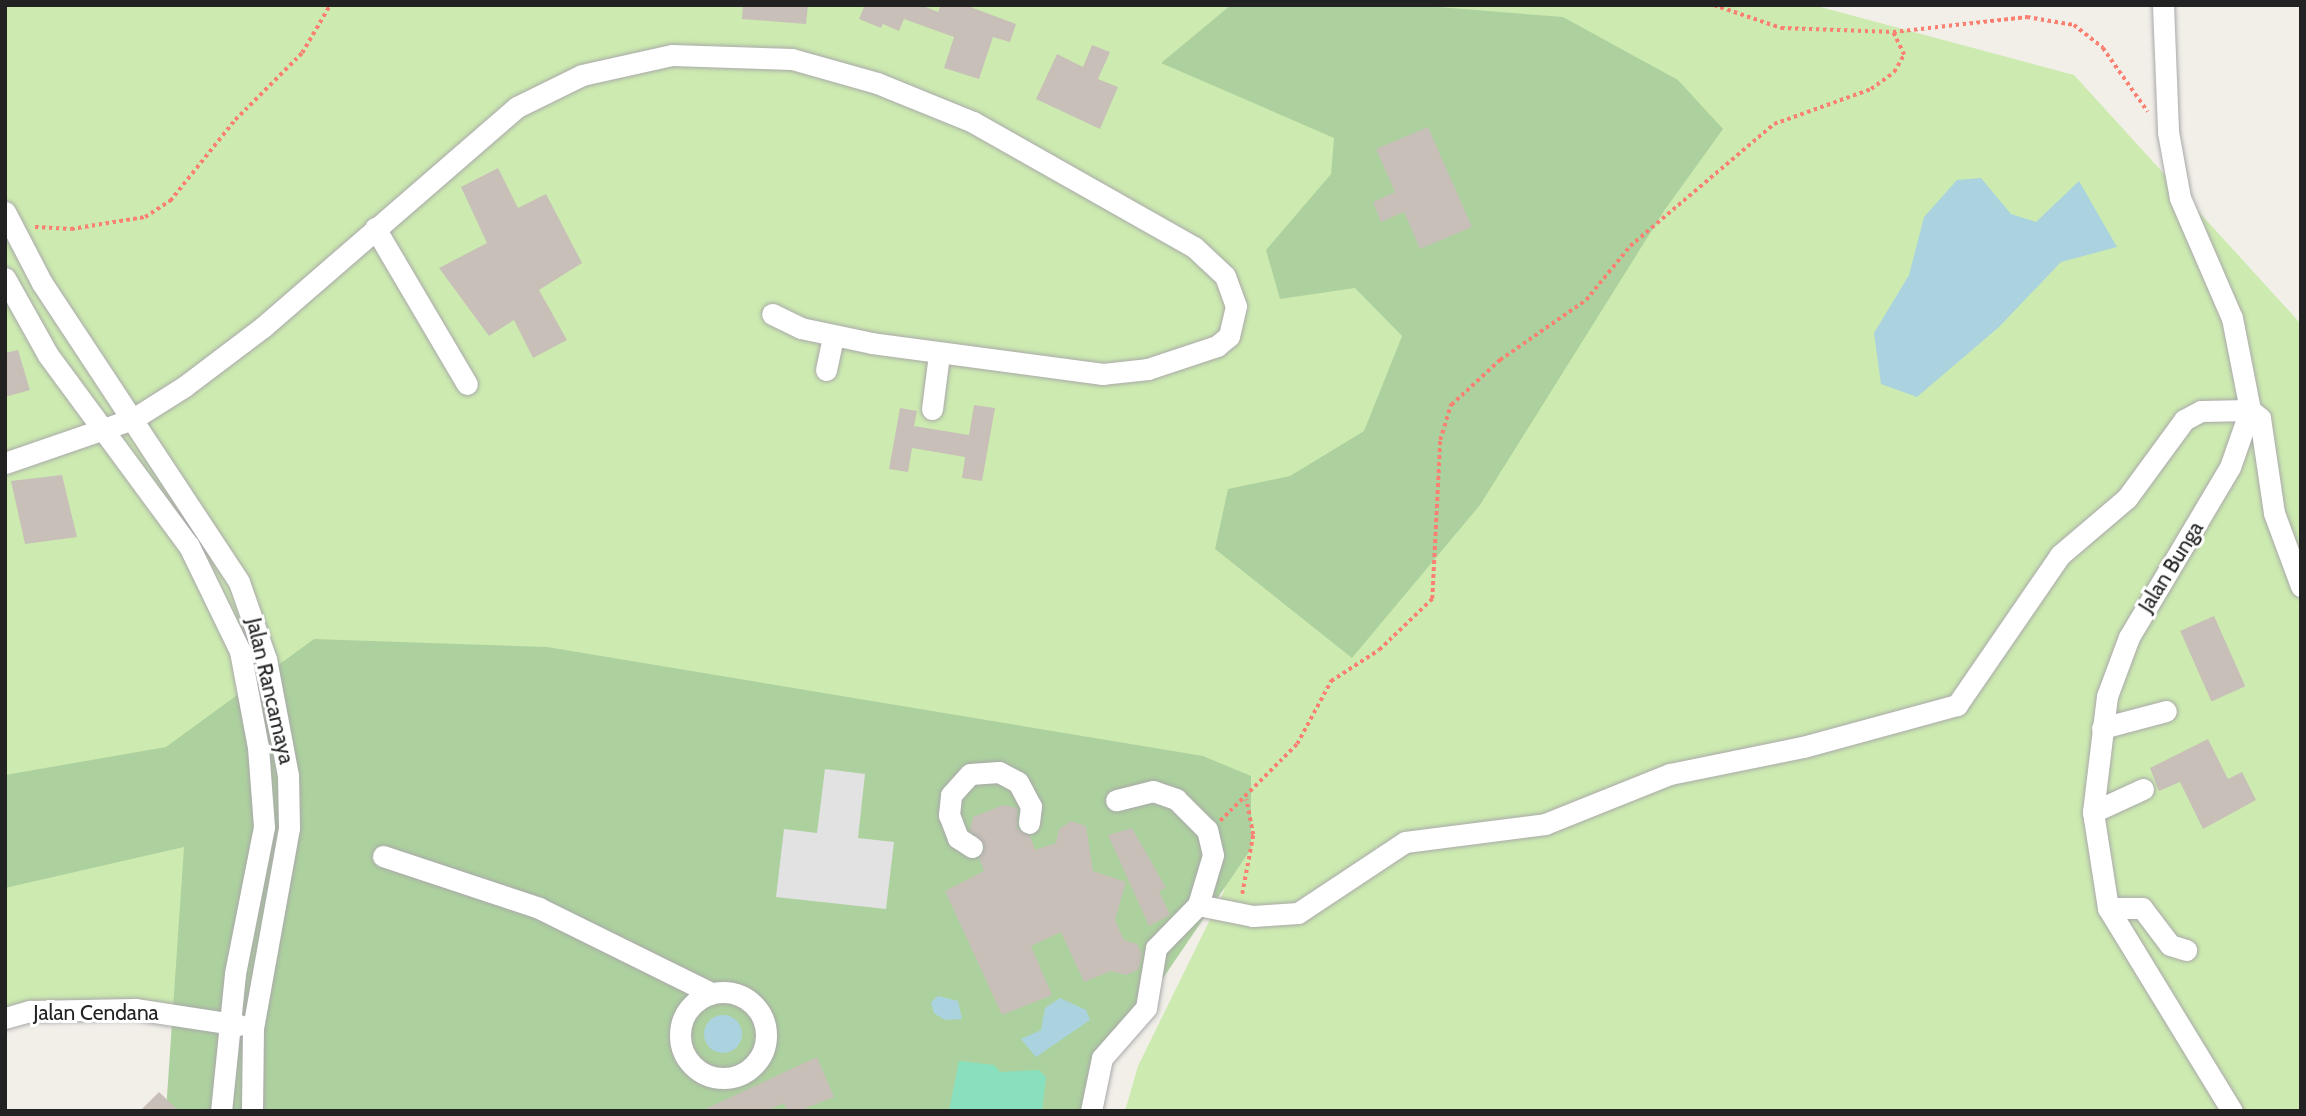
<!DOCTYPE html>
<style>
body{margin:0}
#map{position:relative;width:2306px;height:1116px;overflow:hidden;background:#f2efe9;font-family:Cabin,sans-serif}
div>[style]{position:absolute}
.grass>*{inset:0;background:#cdebb0}
.forest>*{inset:0;background:#add19e}
.pitch>*{inset:0;background:#88e0be}
.parking>*{inset:0;background:#e2e2e2}
.water>*{inset:0;background:#aad3df}
.round{border-radius:50%}
.building>*{inset:0;background:#c7bfb8;transform-origin:0 0}
.path>*{height:3.5px;margin-top:-1.75px;transform-origin:0;background:repeating-linear-gradient(90deg,#fa8072 0 3.5px,transparent 0 7px)}
.roads{filter:drop-shadow(0 0 2px #a9a9a9) drop-shadow(0 0 2px #a9a9a9)}
.minor>*{height:21px;margin:-10.5px;padding:0 10.5px;transform-origin:10.5px;border-radius:10.5px;background:#fff}
.minor>.ring{margin:-10.5px;padding:0;box-sizing:content-box;background:none;border:21px solid #fff;border-radius:50%}
span{translate:-50% -50%;white-space:nowrap;text-align:center;line-height:1.15;-webkit-text-stroke:6px #fff;paint-order:stroke}
.street-label{font-size:21px;color:#222}
.frame{position:absolute;inset:0;border:7px solid #222;pointer-events:none}
</style>
<div id="map">
<div class="grass">
<i style="clip-path:polygon(5px 5px,1813px 5px,2074px 75px,2301px 324px,2301px 1111px,1125px 1111px,1138px 1066px,1224px 891px,1232px 847px,243px 1011px,5px 1007px)"></i>
</div>
<div class="forest">
<i style="clip-path:polygon(1231px 5px,1413px 5px,1563px 17px,1678px 80px,1723px 129px,1664px 211px,1480px 505px,1352px 658px,1215px 549px,1228px 489px,1290px 476px,1364px 431px,1402px 336px,1355px 288px,1280px 299px,1266px 250px,1331px 174px,1334px 138px,1161px 63px)"></i>
<i style="clip-path:polygon(314px 639px,547px 647px,1203px 756px,1251px 776px,1251px 849px,1086px 1091px,1082px 1111px,166px 1111px,184px 847px,5px 888px,5px 775px,166px 747px)"></i>
</div>
<div class="pitch">
<i style="clip-path:polygon(959px 1061px,994px 1065px,1000px 1072px,1039px 1070px,1046px 1077px,1042px 1111px,949px 1111px)"></i>
</div>
<div class="parking">
<i style="clip-path:polygon(825px 769px,865px 774px,858px 838px,894px 842px,886px 909px,776px 897px,784px 829px,817px 833px)"></i>
</div>
<div class="water">
<i style="clip-path:polygon(1981px 178px,2011px 214px,2036px 222px,2079px 181px,2117px 247px,2061px 262px,1999px 327px,1917px 397px,1881px 384px,1874px 333px,1909px 275px,1924px 217px,1957px 180px)"></i>
<i style="clip-path:polygon(938px 996px,958px 1001px,962px 1019px,945px 1020px,934px 1013px,931px 1002px)"></i>
<i style="clip-path:polygon(1060px 998px,1086px 1010px,1090px 1020px,1036px 1057px,1021px 1039px,1041px 1030px,1045px 1008px)"></i>
<i class="round" style="left:704px;top:1015px;width:38px;height:38px"></i>
</div>
<div class="building">
<i style="clip-path:polygon(743px 5px,808px 5px,806px 24px,742px 19px)"></i>
<i style="clip-path:polygon(865px 5px,921px 5px,938px 12px,941px 5px,965px 5px,1016px 24px,1010px 42px,993px 37px,979px 79px,944px 68px,954px 37px,904px 19px,899px 31px,883px 24px,881px 28px,859px 19px)"></i>
<i style="clip-path:polygon(1092px 45px,1110px 52px,1098px 79px,1118px 87px,1100px 129px,1036px 99px,1057px 54px,1083px 67px)"></i>
<i style="clip-path:polygon(1428px 127px,1472px 227px,1420px 249px,1404px 212px,1381px 222px,1373px 202px,1395px 192px,1376px 149px)"></i>
<i style="clip-path:polygon(498px 168px,518px 208px,546px 194px,582px 263px,539px 290px,567px 340px,533px 358px,514px 320px,489px 336px,439px 268px,487px 243px,461px 187px)"></i>
<i style="clip-path:polygon(18px 350px,30px 390px,5px 397px,5px 353px)"></i>
<i style="clip-path:polygon(974px 405px,995px 408px,982px 481px,962px 478px,965px 457px,912px 448px,908px 472px,889px 469px,900px 408px,917px 411px,914px 426px,969px 435px)"></i>
<i style="clip-path:polygon(62px 475px,77px 537px,25px 544px,11px 481px)"></i>
<i style="left:2214px;top:616px;width:77px;height:37px;rotate:66deg"></i>
<i style="clip-path:polygon(2208px 739px,2228px 779px,2242px 772px,2256px 800px,2203px 829px,2180px 782px,2159px 791px,2150px 768px)"></i>
<i style="clip-path:polygon(1003px 805px,1017px 808px,1017px 829px,1030px 836px,1035px 850px,1056px 843px,1059px 829px,1071px 821px,1086px 826px,1093px 871px,1126px 882px,1115px 920px,1124px 940px,1137px 944px,1142px 954px,1138px 970px,1126px 975px,1111px 971px,1084px 982px,1061px 932px,1031px 946px,1052px 995px,1002px 1015px,945px 891px,984px 871px,979px 858px,985px 847px,970px 830px,973px 817px)"></i>
<i style="clip-path:polygon(1132px 828px,1166px 888px,1159px 891px,1170px 915px,1149px 926px,1108px 835px)"></i>
<i style="clip-path:polygon(817px 1057px,834px 1097px,799px 1111px,787px 1111px,784px 1103px,767px 1111px,701px 1111px)"></i>
<i style="clip-path:polygon(159px 1092px,179px 1111px,140px 1111px)"></i>
</div>
<div class="path">
<i style="left:1714px;top:5px;width:71px;rotate:18.9deg"></i>
<i style="left:1781px;top:28px;width:112px;rotate:2deg"></i>
<i style="left:1893px;top:32px;width:135px;rotate:-6.4deg"></i>
<i style="left:2027px;top:17px;width:48px;rotate:9.7deg"></i>
<i style="left:2074px;top:25px;width:37px;rotate:38deg"></i>
<i style="left:2103px;top:48px;width:78px;rotate:54.9deg"></i>
<i style="left:35px;top:227px;width:36px;rotate:3deg"></i>
<i style="left:71px;top:229px;width:75px;rotate:-9.2deg"></i>
<i style="left:145px;top:217px;width:30px;rotate:-33deg"></i>
<i style="left:170px;top:201px;width:104px;rotate:-51.3deg"></i>
<i style="left:235px;top:120px;width:95px;rotate:-45deg"></i>
<i style="left:302px;top:53px;width:56px;rotate:-59.7deg"></i>
<i style="left:1220px;top:821px;width:109px;rotate:-45deg"></i>
<i style="left:1297px;top:744px;width:72px;rotate:-61.6deg"></i>
<i style="left:1331px;top:681px;width:57px;rotate:-32.9deg"></i>
<i style="left:1379px;top:650px;width:74px;rotate:-43.9deg"></i>
<i style="left:1432px;top:599px;width:159px;rotate:-87.1deg"></i>
<i style="left:1440px;top:440px;width:37px;rotate:-73deg"></i>
<i style="left:1451px;top:405px;width:67px;rotate:-42.6deg"></i>
<i style="left:1500px;top:360px;width:105px;rotate:-34.9deg"></i>
<i style="left:1586px;top:300px;width:70px;rotate:-50.8deg"></i>
<i style="left:1630px;top:246px;width:189px;rotate:-40.3deg"></i>
<i style="left:1774px;top:124px;width:103px;rotate:-19.8deg"></i>
<i style="left:1871px;top:89px;width:29px;rotate:-36deg"></i>
<i style="left:1894px;top:72px;width:20px;rotate:-60deg"></i>
<i style="left:1904px;top:55px;width:25px;rotate:-116deg"></i>
<i style="left:1242px;top:894px;width:60px;rotate:-79.4deg"></i>
<i style="left:1253px;top:835px;width:36px;rotate:-101deg"></i>
</div>
<div class="roads">
<div class="minor">
<i style="left:2163px;top:5px;width:127px;rotate:87.7deg"></i>
<i style="left:2168px;top:132px;width:67px;rotate:79.7deg"></i>
<i style="left:2180px;top:198px;width:131px;rotate:66.6deg"></i>
<i style="left:2232px;top:318px;width:94px;rotate:78.9deg"></i>
<i style="left:2250px;top:410px;width:60px;rotate:109.3deg"></i>
<i style="left:2230px;top:467px;width:198px;rotate:120.7deg"></i>
<i style="left:2129px;top:637px;width:63px;rotate:110.4deg"></i>
<i style="left:2107px;top:696px;width:117px;rotate:96.9deg"></i>
<i style="left:2093px;top:812px;width:97px;rotate:81.1deg"></i>
<i style="left:2108px;top:908px;width:238px;rotate:58.6deg"></i>
<i style="left:5px;top:212px;width:80px;rotate:62.5deg"></i>
<i style="left:42px;top:283px;width:358px;rotate:56.6deg"></i>
<i style="left:239px;top:582px;width:82px;rotate:70.7deg"></i>
<i style="left:266px;top:659px;width:118px;rotate:79.3deg"></i>
<i style="left:288px;top:775px;width:53px;rotate:88.9deg"></i>
<i style="left:289px;top:828px;width:203px;rotate:100.2deg"></i>
<i style="left:253px;top:1028px;width:83px;rotate:90.7deg"></i>
<i style="left:375px;top:228px;width:181px;rotate:59.5deg"></i>
<i style="left:5px;top:278px;width:88px;rotate:60.8deg"></i>
<i style="left:48px;top:355px;width:237px;rotate:53.6deg"></i>
<i style="left:189px;top:546px;width:117px;rotate:64.1deg"></i>
<i style="left:240px;top:651px;width:98px;rotate:79.4deg"></i>
<i style="left:258px;top:747px;width:80px;rotate:85.7deg"></i>
<i style="left:264px;top:827px;width:150px;rotate:101.2deg"></i>
<i style="left:235px;top:974px;width:138px;rotate:95.8deg"></i>
<i style="left:826px;top:370px;width:35px;rotate:-78deg"></i>
<i style="left:932px;top:409px;width:55px;rotate:-82.7deg"></i>
<i style="left:5px;top:463px;width:135px;rotate:-19deg"></i>
<i style="left:133px;top:419px;width:62px;rotate:-32.4deg"></i>
<i style="left:185px;top:386px;width:98px;rotate:-37.1deg"></i>
<i style="left:263px;top:327px;width:336px;rotate:-40.9deg"></i>
<i style="left:517px;top:107px;width:72px;rotate:-26.2deg"></i>
<i style="left:582px;top:75px;width:92px;rotate:-12.5deg"></i>
<i style="left:672px;top:55px;width:120px;rotate:1.9deg"></i>
<i style="left:792px;top:59px;width:88px;rotate:15.8deg"></i>
<i style="left:877px;top:83px;width:104px;rotate:22.1deg"></i>
<i style="left:973px;top:122px;width:254px;rotate:29.5deg"></i>
<i style="left:1194px;top:247px;width:42px;rotate:43.1deg"></i>
<i style="left:1225px;top:276px;width:32px;rotate:70deg"></i>
<i style="left:1236px;top:306px;width:31px;rotate:103deg"></i>
<i style="left:1229px;top:336px;width:16px;rotate:140deg"></i>
<i style="left:1217px;top:346px;width:73px;rotate:161.6deg"></i>
<i style="left:1148px;top:369px;width:45px;rotate:173.7deg"></i>
<i style="left:1103px;top:374px;width:233px;rotate:-172.4deg"></i>
<i style="left:872px;top:343px;width:73px;rotate:-168.1deg"></i>
<i style="left:801px;top:328px;width:32px;rotate:-154deg"></i>
<i style="left:2102px;top:728px;width:66px;rotate:-14.9deg"></i>
<i style="left:2093px;top:812px;width:55px;rotate:-24.7deg"></i>
<i style="left:972px;top:847px;width:17px;rotate:-147deg"></i>
<i style="left:958px;top:838px;width:25px;rotate:-111deg"></i>
<i style="left:949px;top:815px;width:20px;rotate:-84deg"></i>
<i style="left:951px;top:795px;width:28px;rotate:-48deg"></i>
<i style="left:970px;top:774px;width:29px;rotate:-4deg"></i>
<i style="left:999px;top:772px;width:21px;rotate:28deg"></i>
<i style="left:1018px;top:782px;width:27px;rotate:62deg"></i>
<i style="left:1031px;top:806px;width:17px;rotate:97deg"></i>
<i style="left:383px;top:856px;width:164px;rotate:18.4deg"></i>
<i style="left:539px;top:908px;width:192px;rotate:26.3deg"></i>
<i style="left:1198px;top:905px;width:56px;rotate:11.3deg"></i>
<i style="left:1253px;top:916px;width:45px;rotate:-3.8deg"></i>
<i style="left:1298px;top:913px;width:128px;rotate:-33.6deg"></i>
<i style="left:1405px;top:842px;width:141px;rotate:-7.3deg"></i>
<i style="left:1545px;top:824px;width:135px;rotate:-21.8deg"></i>
<i style="left:1670px;top:774px;width:136px;rotate:-11.5deg"></i>
<i style="left:1803px;top:747px;width:160px;rotate:-15.3deg"></i>
<i style="left:1957px;top:705px;width:182px;rotate:-55.5deg"></i>
<i style="left:2060px;top:555px;width:88px;rotate:-40.4deg"></i>
<i style="left:2127px;top:498px;width:97px;rotate:-53.8deg"></i>
<i style="left:2184px;top:420px;width:19px;rotate:-28deg"></i>
<i style="left:2201px;top:411px;width:49px;rotate:-1.2deg"></i>
<i style="left:2250px;top:410px;width:13px;rotate:39deg"></i>
<i style="left:2260px;top:418px;width:96px;rotate:81.6deg"></i>
<i style="left:2274px;top:513px;width:78px;rotate:69.7deg"></i>
<i style="left:2108px;top:908px;width:34px"></i>
<i style="left:2142px;top:908px;width:46px;rotate:52.9deg"></i>
<i style="left:2170px;top:945px;width:17px;rotate:17deg"></i>
<i class="ring" style="left:680px;top:992px;width:65px;height:65px"></i>
<i style="left:5px;top:1018px;width:26px;rotate:-16deg"></i>
<i style="left:30px;top:1011px;width:105px;rotate:-1.1deg"></i>
<i style="left:135px;top:1009px;width:105px;rotate:8.7deg"></i>
<i style="left:1091px;top:1111px;width:54px;rotate:-78.3deg"></i>
<i style="left:1102px;top:1058px;width:67px;rotate:-48.7deg"></i>
<i style="left:1146px;top:1008px;width:61px;rotate:-80.5deg"></i>
<i style="left:1156px;top:948px;width:60px;rotate:-45.7deg"></i>
<i style="left:1198px;top:905px;width:52px;rotate:-73.3deg"></i>
<i style="left:1213px;top:855px;width:26px;rotate:-103deg"></i>
<i style="left:1207px;top:830px;width:44px;rotate:-135deg"></i>
<i style="left:1176px;top:799px;width:24px;rotate:-161deg"></i>
<i style="left:1153px;top:791px;width:38px;rotate:166deg"></i>
</div>
</div>
<div class="street-label">
<span style="left:2171px;top:567px;rotate:-58deg">Jalan Bunga</span>
<span style="left:270px;top:691px;rotate:77deg">Jalan Rancamaya</span>
<span style="left:96px;top:1013px">Jalan Cendana</span>
</div>
<div class="frame"></div>
</div>
